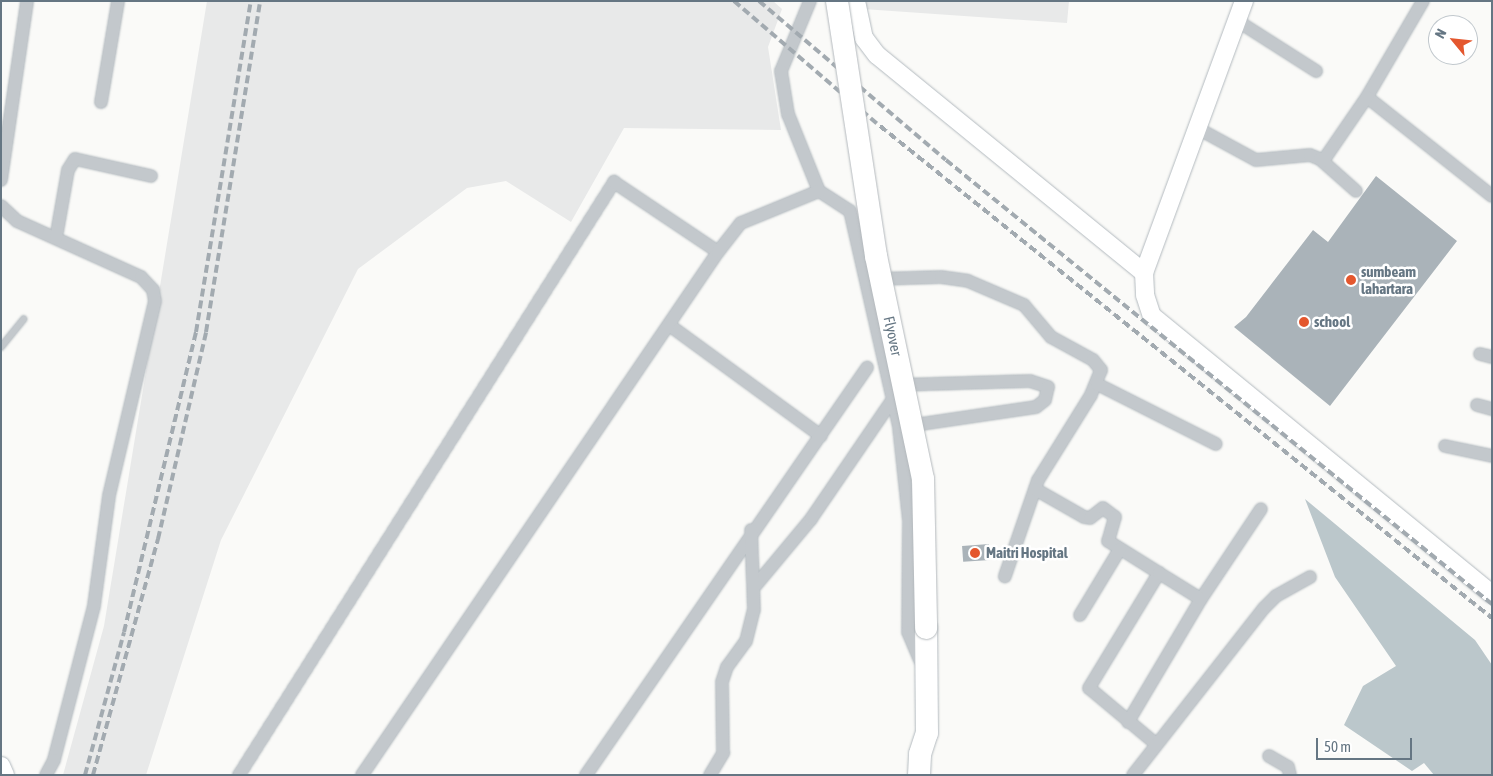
<!DOCTYPE html>
<style>
body{margin:0}
#map{position:relative;width:1493px;height:776px;overflow:hidden;background:#fafaf8;font-family:"Asap Condensed",sans-serif}
div>[style]{position:absolute}
.built>*{inset:0;background:#e8e9e9}
.water>*{inset:0;background:#bbc7cb}
.building>*{inset:0;background:#aab3b9;transform-origin:0 0}
.roads{filter:drop-shadow(0 0 1px #b3babf) drop-shadow(0 0 1px #b3babf)}
.lane>*{height:6px;margin:-3px;padding:0 3px;transform-origin:3px;border-radius:3px;background:#c3c8cc}
.street>*{height:12px;margin:-6px;padding:0 6px;transform-origin:6px;border-radius:6px;background:#c3c8cc}
.secondary>*{height:18px;margin:-9px;padding:0 9px;transform-origin:9px;border-radius:9px;background:#fff}
.highway>*{height:22px;margin:-11px;padding:0 11px;transform-origin:11px;border-radius:11px;background:#fff}
.rail>*{height:4px;margin-top:-2px;transform-origin:0;background:repeating-linear-gradient(90deg,#a2aab0 0 8px,transparent 0 12px)}
.bridges{filter:drop-shadow(0 0 1px #b4b9bd) drop-shadow(0 0 1px #b4b9bd)}
.highway-bridge>*{height:22px;margin:-11px;padding:0 11px;transform-origin:11px;border-radius:11px;background:#fff}
.dots>*{width:14px;height:14px;translate:-50% -50%;box-sizing:border-box;border:2px solid #fff;border-radius:50%}
span{translate:-50% -50%;white-space:nowrap;text-align:center;line-height:1.15;-webkit-text-stroke:5px #fff;paint-order:stroke}
.poi-label{font-size:15px;color:#657683;font-weight:700}
.left{translate:0 -50%;text-align:left}
.street-label{font-size:15px;color:#657683}
.frame{position:absolute;inset:0;border:2px solid #657683;pointer-events:none}
.north{position:absolute;left:1428px;top:15px;width:50px;height:50px;box-sizing:border-box;background:#fff;border:1px solid #c1c8cd;border-radius:50%;rotate:298deg;font-size:14px;font-weight:700;line-height:20px;text-align:center;color:#657683}
.north::after{content:'';display:block;margin:auto;width:18px;height:22px;background:#e4572e;clip-path:polygon(50% 0,100% 100%,50% 72%,0 100%)}
.scale{position:absolute;left:1316px;top:738px;width:96px;height:22px;box-sizing:border-box;border:2px solid #657683;border-top:0;padding-left:6px;font-size:15px;line-height:18px;white-space:nowrap;color:#657683;-webkit-text-stroke:4px #fff;paint-order:stroke}
</style>
<div id="map">
<div class="built">
<i style="clip-path:polygon(207px 1px,773px 1px,782px 9px,768px 47px,781px 130px,624px 128px,571px 222px,506px 181px,467px 188px,358px 269px,221px 540px,146px 775px,63px 775px,104px 626px)"></i>
<i style="clip-path:polygon(863px 1px,1069px 1px,1067px 23px,863px 9px)"></i>
</div>
<div class="water">
<i style="clip-path:polygon(1305px 499px,1475px 640px,1492px 665px,1492px 775px,1434px 775px,1424px 763px,1412px 771px,1344px 725px,1363px 686px,1396px 666px,1335px 577px)"></i>
</div>
<div class="building">
<i style="clip-path:polygon(1376px 176px,1457px 241px,1330px 406px,1234px 327px,1246px 317px,1313px 230px,1328px 242px)"></i>
<i style="left:989px;top:544px;width:16px;height:27px;rotate:86deg"></i>
</div>
<div class="roads">
<div class="lane">
<i style="left:1px;top:347px;width:36px;rotate:-51deg"></i>
</div>
<div class="street">
<i style="left:810px;top:1px;width:76px;rotate:112.5deg"></i>
<i style="left:781px;top:71px;width:44px;rotate:80.8deg"></i>
<i style="left:788px;top:114px;width:83px;rotate:68.1deg"></i>
<i style="left:819px;top:191px;width:37px;rotate:33deg"></i>
<i style="left:850px;top:211px;width:221px;rotate:77.2deg"></i>
<i style="left:899px;top:427px;width:95px;rotate:83.9deg"></i>
<i style="left:909px;top:521px;width:111px;rotate:90.5deg"></i>
<i style="left:908px;top:632px;width:33px;rotate:67deg"></i>
<i style="left:1423px;top:1px;width:111px;rotate:120.3deg"></i>
<i style="left:1367px;top:97px;width:159px;rotate:38.4deg"></i>
<i style="left:1236px;top:20px;width:95px;rotate:32.5deg"></i>
<i style="left:101px;top:102px;width:102px;rotate:-80.4deg"></i>
<i style="left:1197px;top:128px;width:67px;rotate:28.5deg"></i>
<i style="left:1256px;top:160px;width:54px;rotate:-5.3deg"></i>
<i style="left:1310px;top:155px;width:11px;rotate:22deg"></i>
<i style="left:1320px;top:159px;width:48px;rotate:41.6deg"></i>
<i style="left:1323px;top:161px;width:78px;rotate:-55.5deg"></i>
<i style="left:1px;top:180px;width:181px;rotate:-81.7deg"></i>
<i style="left:1px;top:206px;width:22px;rotate:43deg"></i>
<i style="left:17px;top:221px;width:136px;rotate:24.3deg"></i>
<i style="left:141px;top:277px;width:18px;rotate:47deg"></i>
<i style="left:153px;top:290px;width:11px;rotate:80deg"></i>
<i style="left:155px;top:301px;width:200px;rotate:103.3deg"></i>
<i style="left:109px;top:496px;width:111px;rotate:97.8deg"></i>
<i style="left:94px;top:606px;width:159px;rotate:104.6deg"></i>
<i style="left:54px;top:760px;width:17px;rotate:118deg"></i>
<i style="left:56px;top:238px;width:69px;rotate:-80deg"></i>
<i style="left:68px;top:170px;width:13px;rotate:-58deg"></i>
<i style="left:75px;top:159px;width:78px;rotate:12.6deg"></i>
<i style="left:876px;top:279px;width:65px;rotate:-1.8deg"></i>
<i style="left:941px;top:277px;width:27px;rotate:8deg"></i>
<i style="left:968px;top:281px;width:61px;rotate:23.2deg"></i>
<i style="left:1024px;top:305px;width:42px;rotate:49.8deg"></i>
<i style="left:1051px;top:337px;width:48px;rotate:28.7deg"></i>
<i style="left:1093px;top:360px;width:13px;rotate:51deg"></i>
<i style="left:1101px;top:370px;width:27px;rotate:112deg"></i>
<i style="left:1091px;top:395px;width:100px;rotate:121.9deg"></i>
<i style="left:1038px;top:480px;width:102px;rotate:109deg"></i>
<i style="left:669px;top:325px;width:188px;rotate:36.1deg"></i>
<i style="left:1480px;top:354px;width:12px;rotate:14deg"></i>
<i style="left:1097px;top:384px;width:133px;rotate:26.8deg"></i>
<i style="left:897px;top:385px;width:133px;rotate:-1.7deg"></i>
<i style="left:1030px;top:381px;width:19px;rotate:18deg"></i>
<i style="left:1048px;top:387px;width:13px;rotate:103deg"></i>
<i style="left:1045px;top:400px;width:11px;rotate:142deg"></i>
<i style="left:1036px;top:407px;width:130px;rotate:171.6deg"></i>
<i style="left:1477px;top:405px;width:16px;rotate:15deg"></i>
<i style="left:1445px;top:446px;width:48px;rotate:12deg"></i>
<i style="left:1035px;top:489px;width:56px;rotate:29.7deg"></i>
<i style="left:1084px;top:517px;width:6px;rotate:9deg"></i>
<i style="left:1090px;top:518px;width:16px;rotate:-38deg"></i>
<i style="left:1103px;top:508px;width:15px;rotate:37deg"></i>
<i style="left:1115px;top:517px;width:25px;rotate:106deg"></i>
<i style="left:1108px;top:541px;width:60px;rotate:32.1deg"></i>
<i style="left:756px;top:585px;width:86px;rotate:-50.2deg"></i>
<i style="left:811px;top:519px;width:145px;rotate:-55.7deg"></i>
<i style="left:1080px;top:615px;width:77px;rotate:-58.8deg"></i>
<i style="left:1128px;top:722px;width:143px;rotate:-59.3deg"></i>
<i style="left:1201px;top:599px;width:108px;rotate:-56.3deg"></i>
<i style="left:1156px;top:744px;width:87px;rotate:-140.1deg"></i>
<i style="left:1089px;top:688px;width:135px;rotate:-58.7deg"></i>
<i style="left:1159px;top:573px;width:49px;rotate:31.8deg"></i>
<i style="left:1269px;top:756px;width:22px;rotate:30deg"></i>
<i style="left:1288px;top:767px;width:8px;rotate:76deg"></i>
<i style="left:239px;top:775px;width:702px;rotate:-57.69deg"></i>
<i style="left:614px;top:182px;width:125px;rotate:33.9deg"></i>
<i style="left:362px;top:775px;width:633px;rotate:-55.76deg"></i>
<i style="left:718px;top:252px;width:37px;rotate:-52deg"></i>
<i style="left:741px;top:223px;width:84px;rotate:-22.3deg"></i>
<i style="left:586px;top:775px;width:495px;rotate:-55.4deg"></i>
<i style="left:710px;top:775px;width:26px;rotate:-59deg"></i>
<i style="left:723px;top:753px;width:71px;rotate:-90.8deg"></i>
<i style="left:722px;top:682px;width:16px;rotate:-72deg"></i>
<i style="left:727px;top:667px;width:32px;rotate:-54deg"></i>
<i style="left:746px;top:641px;width:32px;rotate:-76deg"></i>
<i style="left:754px;top:610px;width:80px;rotate:-92.1deg"></i>
<i style="left:1133px;top:775px;width:212px;rotate:-51.9deg"></i>
<i style="left:1264px;top:608px;width:17px;rotate:-45deg"></i>
<i style="left:1276px;top:596px;width:39px;rotate:-29deg"></i>
</div>
<div class="secondary">
<i style="left:856px;top:1px;width:38px;rotate:78deg"></i>
<i style="left:864px;top:38px;width:21px;rotate:53deg"></i>
<i style="left:877px;top:55px;width:345px;rotate:39.2deg"></i>
<i style="left:1244px;top:1px;width:290px;rotate:110.2deg"></i>
<i style="left:1144px;top:273px;width:22px;rotate:87deg"></i>
<i style="left:1145px;top:295px;width:22px;rotate:72deg"></i>
<i style="left:1152px;top:316px;width:439px;rotate:39.3deg"></i>
<i style="left:1px;top:766px;width:10px;rotate:66deg"></i>
</div>
<div class="highway">
<i style="left:919px;top:775px;width:21px;rotate:-87deg"></i>
<i style="left:920px;top:754px;width:22px;rotate:-72deg"></i>
<i style="left:927px;top:733px;width:105px;rotate:-90.5deg"></i>
</div>
</div>
<div class="rail">
<i style="left:734px;top:1px;width:192px;rotate:40.6deg"></i>
<i style="left:880px;top:126px;width:785px;rotate:38.8deg"></i>
<i style="left:759px;top:1px;width:245px;rotate:40.4deg"></i>
<i style="left:946px;top:160px;width:704px;rotate:39.12deg"></i>
<i style="left:85px;top:775px;width:148px;rotate:-74.7deg"></i>
<i style="left:124px;top:632px;width:309px;rotate:-76.5deg"></i>
<i style="left:196px;top:332px;width:336px;rotate:-80.6deg"></i>
<i style="left:93px;top:775px;width:245px;rotate:-74.6deg"></i>
<i style="left:158px;top:539px;width:212px;rotate:-76.9deg"></i>
<i style="left:206px;top:332px;width:335px;rotate:-80.7deg"></i>
</div>
<div class="bridges">
<div class="highway-bridge">
<i style="left:837px;top:1px;width:258px;rotate:81.3deg"></i>
<i style="left:876px;top:256px;width:228px;rotate:78.1deg"></i>
<i style="left:923px;top:479px;width:149px;rotate:88.8deg"></i>
</div>
</div>
<div class="dots">
<i style="left:1351px;top:280px;background:#e4572e"></i>
<i style="left:1304px;top:322px;background:#e4572e"></i>
<i style="left:975px;top:553px;background:#e4572e"></i>
</div>
<div class="poi-label">
<span class="left" style="left:1361px;top:280px">sumbeam<br>lahartara</span>
<span class="left" style="left:1314px;top:322px">school</span>
<span class="left" style="left:986px;top:553px">Maitri Hospital</span>
</div>
<div class="street-label">
<span style="left:893px;top:336px;rotate:78deg">Flyover</span>
</div>
<div class="frame"></div>
<div class="north">N</div>
<div class="scale">50 m</div>
</div>
